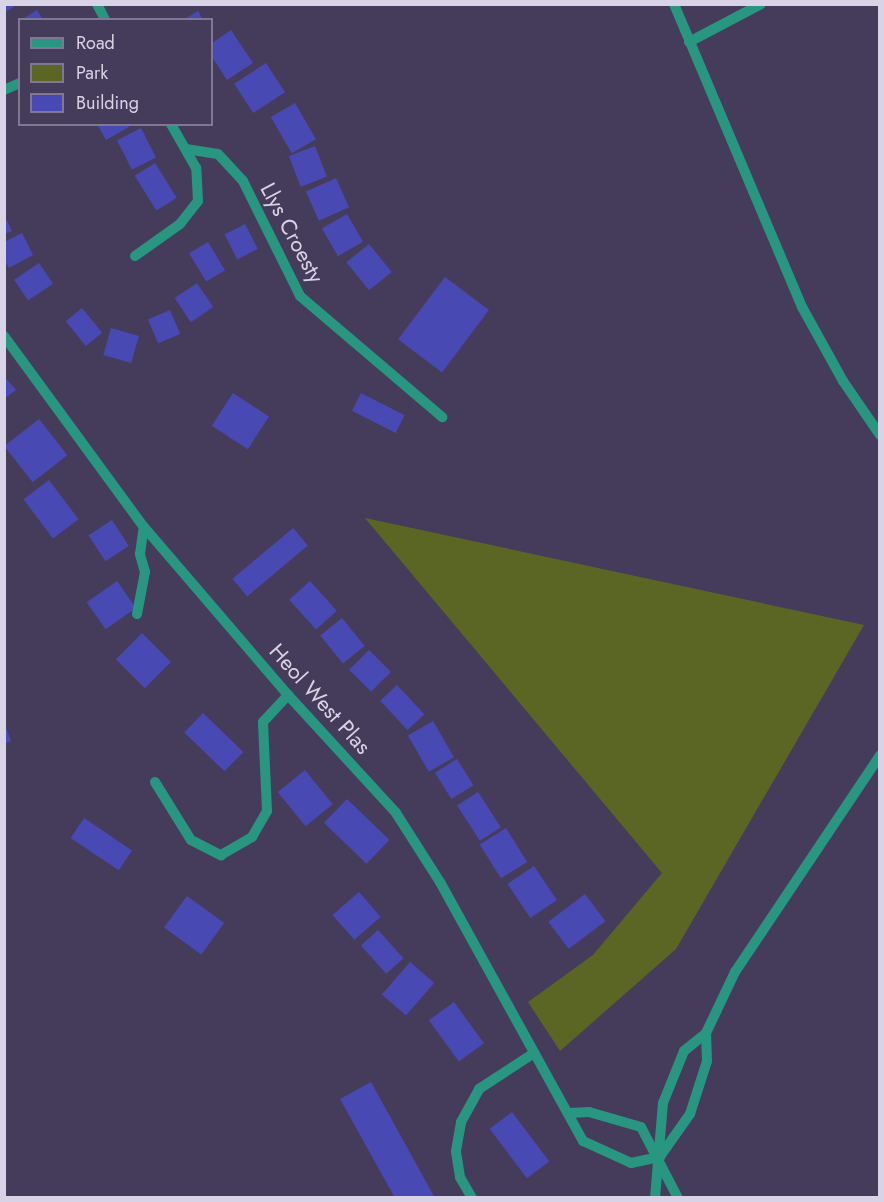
<!DOCTYPE html>
<style>
body{margin:0}
#map{position:relative;width:884px;height:1202px;overflow:hidden;background:#453c5b;font-family:Jost,sans-serif}
div>[style]{position:absolute}
.green>*{inset:0;background:#5c6624}
.building>*{inset:0;background:#4849b3;transform-origin:0 0}
.minor>*{height:10px;margin:-5px;padding:0 5px;transform-origin:5px;border-radius:5px;background:#299681}
span{translate:-50% -50%;white-space:nowrap;text-align:center;line-height:1.15;-webkit-text-stroke:4.5px #453c5b;paint-order:stroke}
.street-label{font-size:22px;color:#d8d3e6}
.frame{position:absolute;inset:0;border:6px solid #d8d3e6;pointer-events:none}
.legend{position:absolute;left:18px;top:18px;width:195px;height:108px;box-sizing:border-box;background:#453c5b;border:2px solid #807893;margin:0;padding:8px 10px;list-style:none;font-size:18px;color:#d8d3e6}
.legend li{display:flex;align-items:center;gap:12px;height:30px}
.legend b{width:30px;border:2px solid #807893}
</style>
<div id="map">
<div class="green">
<i style="clip-path:polygon(365px 518px,864px 625px,676px 949px,560px 1051px,528px 1002px,593px 955px,662px 873px)"></i>
</div>
<div class="building">
<i style="clip-path:polygon(4px 4px,18px 4px,4px 13px)"></i>
<i style="clip-path:polygon(37px 10px,43px 20px,21px 20px)"></i>
<i style="clip-path:polygon(198px 11px,203px 20px,183px 20px)"></i>
<i style="clip-path:polygon(231px 30px,253px 63px,227px 80px,212px 57px,212px 43px)"></i>
<i style="left:266px;top:63px;width:35px;height:38px;rotate:57deg"></i>
<i style="left:295px;top:103px;width:42px;height:28px;rotate:60deg"></i>
<i style="clip-path:polygon(97px 124px,128px 124px,129px 127px,106px 140px)"></i>
<i style="left:141px;top:128px;width:33px;height:27px;rotate:63deg"></i>
<i style="left:315px;top:146px;width:33px;height:28px;rotate:69deg"></i>
<i style="left:155px;top:163px;width:41px;height:24px;rotate:58deg"></i>
<i style="left:336px;top:178px;width:32px;height:33px;rotate:66deg"></i>
<i style="left:347px;top:214px;width:32px;height:29px;rotate:60deg"></i>
<i style="clip-path:polygon(4px 215px,12px 231px,4px 234px)"></i>
<i style="left:245px;top:224px;width:28px;height:23px;rotate:63deg"></i>
<i style="clip-path:polygon(22px 233px,33px 255px,9px 268px,4px 259px,4px 242px)"></i>
<i style="left:208px;top:242px;width:33px;height:22px;rotate:59deg"></i>
<i style="left:369px;top:244px;width:36px;height:29px;rotate:51deg"></i>
<i style="left:39px;top:263px;width:25px;height:30px;rotate:56deg"></i>
<i style="left:445px;top:277px;width:55px;height:78px;rotate:37deg"></i>
<i style="left:197px;top:283px;width:29px;height:27px;rotate:56deg"></i>
<i style="left:82px;top:308px;width:32px;height:21px;rotate:51deg"></i>
<i style="left:170px;top:310px;width:26px;height:24px;rotate:67deg"></i>
<i style="left:111px;top:328px;width:29px;height:28px;rotate:16deg"></i>
<i style="clip-path:polygon(4px 376px,16px 390px,4px 399px)"></i>
<i style="left:233px;top:393px;width:43px;height:39px;rotate:33deg"></i>
<i style="left:361px;top:393px;width:49px;height:20px;rotate:27deg"></i>
<i style="left:39px;top:419px;width:46px;height:44px;rotate:52deg"></i>
<i style="left:49px;top:480px;width:49px;height:32px;rotate:53deg"></i>
<i style="left:112px;top:520px;width:31px;height:28px;rotate:57deg"></i>
<i style="left:293px;top:528px;width:23px;height:79px;rotate:50deg"></i>
<i style="left:117px;top:581px;width:33px;height:37px;rotate:55deg"></i>
<i style="left:310px;top:581px;width:40px;height:28px;rotate:48deg"></i>
<i style="left:342px;top:618px;width:36px;height:28px;rotate:51deg"></i>
<i style="left:142px;top:633px;width:41px;height:37px;rotate:45deg"></i>
<i style="left:369px;top:650px;width:31px;height:28px;rotate:45deg"></i>
<i style="left:397px;top:685px;width:40px;height:23px;rotate:47deg"></i>
<i style="left:203px;top:713px;width:56px;height:27px;rotate:44deg"></i>
<i style="left:433px;top:721px;width:42px;height:29px;rotate:60deg"></i>
<i style="clip-path:polygon(4px 722px,11px 741px,4px 744px)"></i>
<i style="left:457px;top:759px;width:31px;height:26px;rotate:58deg"></i>
<i style="left:305px;top:770px;width:44px;height:35px;rotate:51deg"></i>
<i style="left:478px;top:792px;width:42px;height:25px;rotate:57deg"></i>
<i style="left:347px;top:799px;width:59px;height:33px;rotate:44deg"></i>
<i style="left:84px;top:818px;width:58px;height:24px;rotate:34deg"></i>
<i style="left:506px;top:828px;width:40px;height:31px;rotate:58deg"></i>
<i style="left:534px;top:866px;width:41px;height:32px;rotate:56deg"></i>
<i style="left:359px;top:892px;width:33px;height:35px;rotate:49deg"></i>
<i style="left:585px;top:894px;width:34px;height:46px;rotate:53deg"></i>
<i style="left:187px;top:896px;width:46px;height:39px;rotate:36deg"></i>
<i style="left:378px;top:930px;width:38px;height:23px;rotate:48deg"></i>
<i style="left:410px;top:962px;width:32px;height:43px;rotate:41deg"></i>
<i style="left:454px;top:1002px;width:51px;height:31px;rotate:54deg"></i>
<i style="clip-path:polygon(371px 1082px,435px 1198px,395px 1198px,340px 1099px)"></i>
<i style="left:512px;top:1112px;width:62px;height:28px;rotate:53deg"></i>
</div>
<div class="minor">
<i style="left:97px;top:4px;width:18px;rotate:63deg"></i>
<i style="left:674px;top:4px;width:329px;rotate:67.1deg"></i>
<i style="left:802px;top:307px;width:85px;rotate:61deg"></i>
<i style="left:843px;top:381px;width:65px;rotate:55.6deg"></i>
<i style="left:689px;top:42px;width:81px;rotate:-27.8deg"></i>
<i style="left:4px;top:90px;width:17px;rotate:-24deg"></i>
<i style="left:186px;top:149px;width:32px;rotate:9deg"></i>
<i style="left:218px;top:154px;width:37px;rotate:47deg"></i>
<i style="left:243px;top:181px;width:128px;rotate:63.6deg"></i>
<i style="left:300px;top:296px;width:187px;rotate:40.4deg"></i>
<i style="left:135px;top:256px;width:55px;rotate:-35.4deg"></i>
<i style="left:180px;top:224px;width:29px;rotate:-52deg"></i>
<i style="left:198px;top:201px;width:33px;rotate:-93deg"></i>
<i style="left:196px;top:168px;width:51px;rotate:-119.6deg"></i>
<i style="left:4px;top:336px;width:237px;rotate:53.8deg"></i>
<i style="left:144px;top:527px;width:221px;rotate:49.4deg"></i>
<i style="left:288px;top:695px;width:160px;rotate:47.5deg"></i>
<i style="left:396px;top:813px;width:82px;rotate:57.5deg"></i>
<i style="left:440px;top:882px;width:296px;rotate:61.1deg"></i>
<i style="left:583px;top:1141px;width:53px;rotate:24.6deg"></i>
<i style="left:631px;top:1163px;width:30px;rotate:-12deg"></i>
<i style="left:137px;top:614px;width:43px;rotate:-79.2deg"></i>
<i style="left:145px;top:572px;width:19px;rotate:-106deg"></i>
<i style="left:140px;top:554px;width:27px;rotate:-82deg"></i>
<i style="left:155px;top:782px;width:68px;rotate:58.2deg"></i>
<i style="left:191px;top:840px;width:34px;rotate:27deg"></i>
<i style="left:221px;top:855px;width:36px;rotate:-30deg"></i>
<i style="left:252px;top:837px;width:30px;rotate:-60deg"></i>
<i style="left:267px;top:811px;width:89px;rotate:-92.6deg"></i>
<i style="left:263px;top:722px;width:37px;rotate:-47deg"></i>
<i style="left:570px;top:1113px;width:19px;rotate:-3deg"></i>
<i style="left:589px;top:1112px;width:54px;rotate:16.1deg"></i>
<i style="left:641px;top:1127px;width:80px;rotate:62.5deg"></i>
<i style="left:661px;top:1155px;width:50px;rotate:-54.7deg"></i>
<i style="left:690px;top:1114px;width:56px;rotate:-72.2deg"></i>
<i style="left:707px;top:1061px;width:28px;rotate:-92deg"></i>
<i style="left:472px;top:1198px;width:24px;rotate:-120deg"></i>
<i style="left:460px;top:1177px;width:26px;rotate:-99deg"></i>
<i style="left:456px;top:1151px;width:29px;rotate:-80deg"></i>
<i style="left:461px;top:1122px;width:38px;rotate:-61deg"></i>
<i style="left:479px;top:1089px;width:66px;rotate:-33.2deg"></i>
<i style="left:655px;top:1198px;width:95px;rotate:-85.2deg"></i>
<i style="left:663px;top:1103px;width:56px;rotate:-68deg"></i>
<i style="left:684px;top:1051px;width:28px;rotate:-39deg"></i>
<i style="left:706px;top:1033px;width:68px;rotate:-64.6deg"></i>
<i style="left:735px;top:972px;width:261px;rotate:-56.2deg"></i>
</div>
<div class="street-label">
<span style="left:292px;top:233px;rotate:62deg">Llys Croesty</span>
<span style="left:320px;top:699px;rotate:48deg">Heol West Plas</span>
</div>
<div class="frame"></div>
<ul class="legend">
<li><b style="height:8px;background:#299681"></b>Road</li>
<li><b style="height:16px;background:#5c6624"></b>Park</li>
<li><b style="height:16px;background:#4849b3"></b>Building</li>
</ul>
</div>
